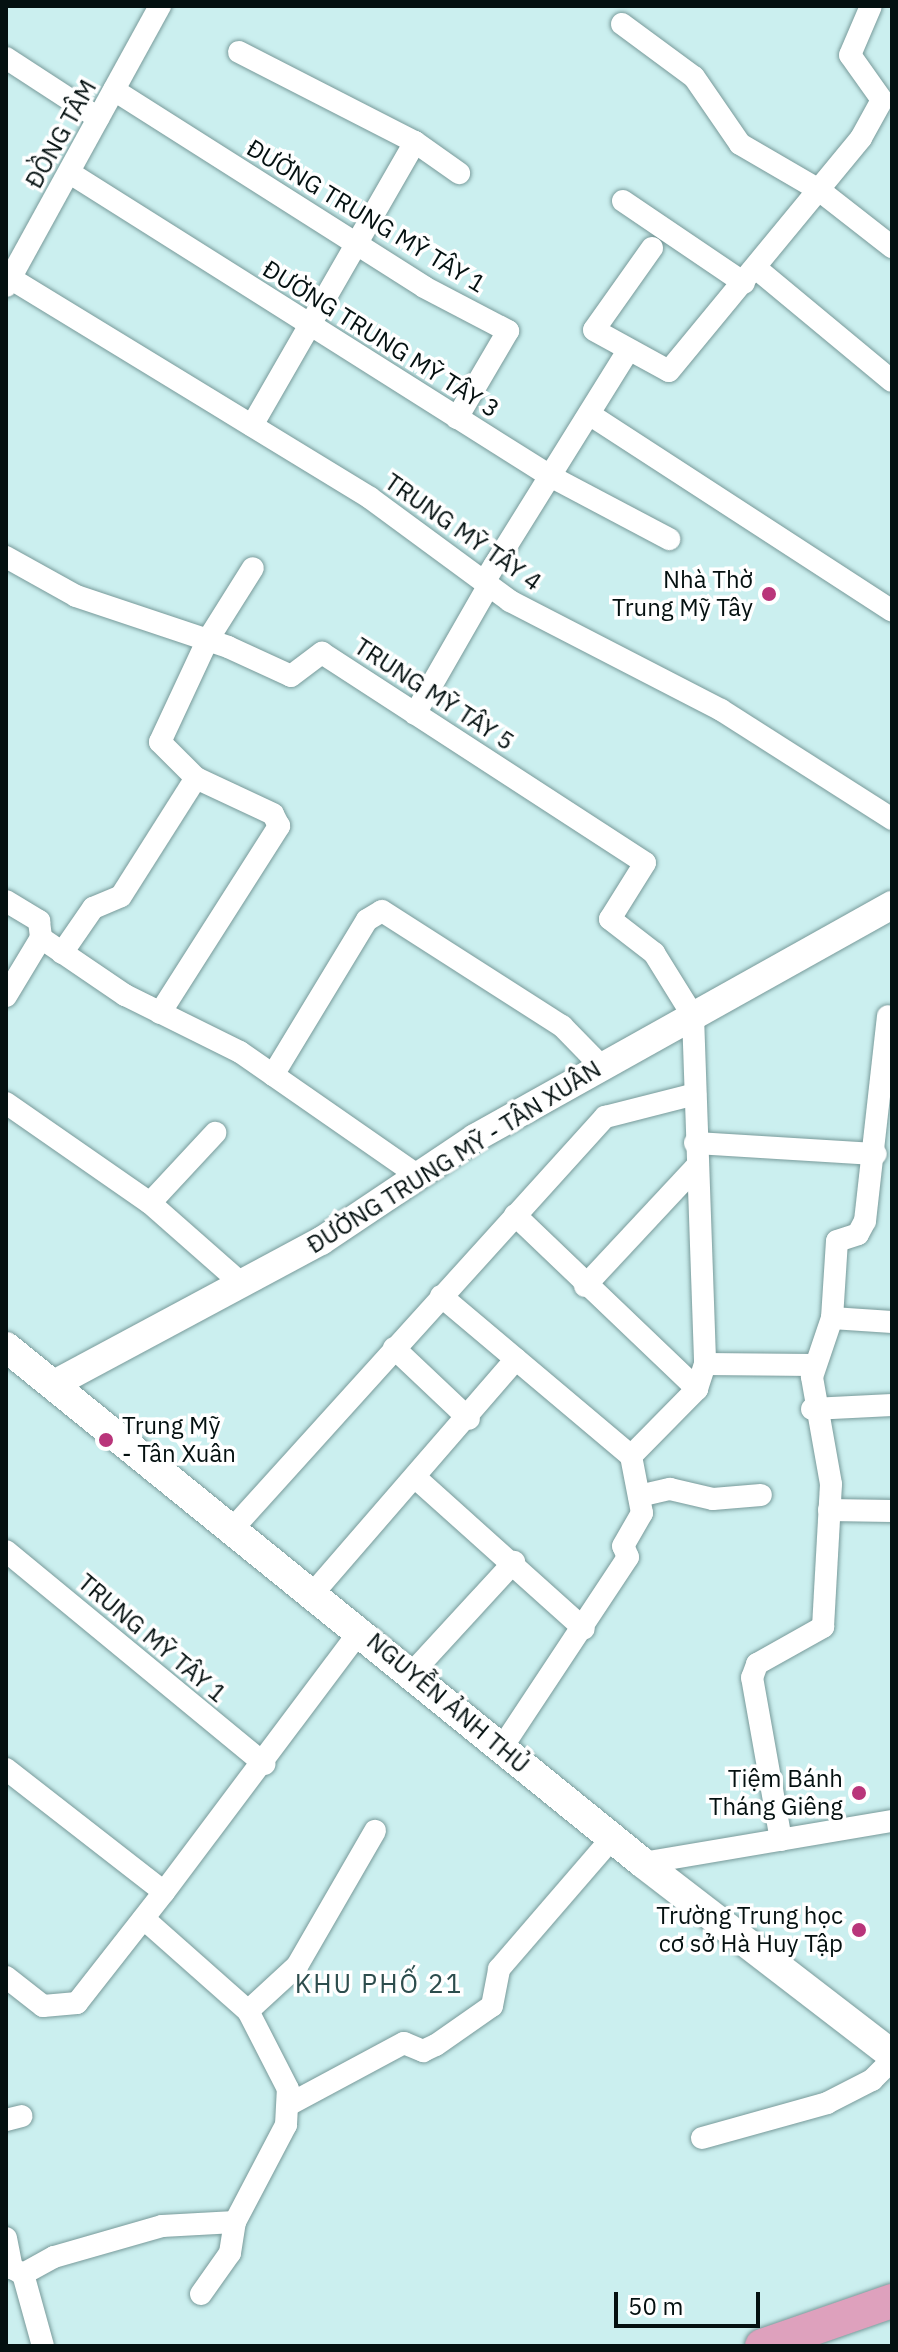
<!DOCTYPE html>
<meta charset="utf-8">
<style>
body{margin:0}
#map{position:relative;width:898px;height:2352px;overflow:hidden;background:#cbefef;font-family:"IBM Plex Sans",sans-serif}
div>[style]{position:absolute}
.roads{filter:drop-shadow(0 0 2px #789a9a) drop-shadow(0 0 2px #789a9a)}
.minor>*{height:22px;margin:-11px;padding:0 11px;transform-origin:11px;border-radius:11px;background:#fff}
.tertiary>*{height:28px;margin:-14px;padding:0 14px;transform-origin:14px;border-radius:14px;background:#fff}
.secondary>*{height:30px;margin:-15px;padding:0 15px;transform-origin:15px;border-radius:15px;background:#fff}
.primary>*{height:34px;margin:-17px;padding:0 17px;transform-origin:17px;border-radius:17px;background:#dea1bd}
.dots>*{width:22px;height:22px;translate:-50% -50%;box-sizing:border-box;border:4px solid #fff;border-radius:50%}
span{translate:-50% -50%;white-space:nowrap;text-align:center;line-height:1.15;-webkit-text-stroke:7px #fff;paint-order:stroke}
.street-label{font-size:24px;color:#041010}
.poi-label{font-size:24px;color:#041010}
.right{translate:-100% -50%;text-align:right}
.left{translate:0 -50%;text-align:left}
.neighbourhood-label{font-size:26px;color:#2d4d4d;letter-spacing:2px}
.frame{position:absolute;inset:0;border:8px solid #041010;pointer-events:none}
.scale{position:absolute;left:614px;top:2292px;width:146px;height:36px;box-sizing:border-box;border:4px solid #041010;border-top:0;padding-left:10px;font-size:24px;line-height:28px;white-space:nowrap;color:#041010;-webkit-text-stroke:6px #fff;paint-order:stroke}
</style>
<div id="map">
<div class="roads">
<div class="minor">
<i style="left:622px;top:24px;width:89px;rotate:36.4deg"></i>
<i style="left:694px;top:77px;width:81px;rotate:55.5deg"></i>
<i style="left:740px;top:144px;width:91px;rotate:30.2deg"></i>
<i style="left:819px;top:190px;width:93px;rotate:38deg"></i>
<i style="left:239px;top:52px;width:198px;rotate:27.1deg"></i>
<i style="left:415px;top:142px;width:327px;rotate:119.9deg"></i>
<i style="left:6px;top:58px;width:110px;rotate:33.1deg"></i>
<i style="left:114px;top:90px;width:367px;rotate:32.4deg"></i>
<i style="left:424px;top:287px;width:95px;rotate:27.6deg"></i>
<i style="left:508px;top:331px;width:101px;rotate:120.4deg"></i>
<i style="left:415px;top:142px;width:54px;rotate:35.2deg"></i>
<i style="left:70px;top:173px;width:568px;rotate:32.26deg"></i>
<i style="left:550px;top:476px;width:135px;rotate:27.9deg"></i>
<i style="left:623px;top:201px;width:146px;rotate:34.1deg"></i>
<i style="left:652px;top:248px;width:100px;rotate:125.3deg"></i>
<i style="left:594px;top:330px;width:85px;rotate:28.7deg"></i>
<i style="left:669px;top:371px;width:302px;rotate:-50.5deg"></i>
<i style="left:861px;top:138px;width:43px;rotate:-61.1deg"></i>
<i style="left:882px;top:100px;width:55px;rotate:-125.4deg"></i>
<i style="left:850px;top:55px;width:53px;rotate:-66.8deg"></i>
<i style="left:757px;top:269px;width:175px;rotate:39.7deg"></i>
<i style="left:10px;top:278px;width:422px;rotate:31.4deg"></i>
<i style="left:370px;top:498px;width:174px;rotate:36.3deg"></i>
<i style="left:510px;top:601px;width:237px;rotate:27.3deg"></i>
<i style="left:721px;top:710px;width:203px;rotate:32.5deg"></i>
<i style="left:6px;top:286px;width:320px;rotate:-61.2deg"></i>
<i style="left:589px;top:414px;width:361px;rotate:33deg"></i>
<i style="left:6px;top:557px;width:80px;rotate:29.1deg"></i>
<i style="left:76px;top:596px;width:160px;rotate:18.5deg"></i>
<i style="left:228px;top:647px;width:69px;rotate:24.7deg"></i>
<i style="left:291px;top:676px;width:39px;rotate:-37deg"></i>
<i style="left:322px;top:653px;width:385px;rotate:33deg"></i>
<i style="left:645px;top:863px;width:66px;rotate:122deg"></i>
<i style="left:610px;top:919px;width:56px;rotate:37.7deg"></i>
<i style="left:654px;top:953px;width:74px;rotate:58.2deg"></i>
<i style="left:693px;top:1016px;width:348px;rotate:88deg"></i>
<i style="left:705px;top:1364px;width:26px;rotate:108deg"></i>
<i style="left:697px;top:1389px;width:94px;rotate:134.6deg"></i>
<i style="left:484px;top:582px;width:272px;rotate:-58.1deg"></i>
<i style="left:415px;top:714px;width:149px;rotate:-60.2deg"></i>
<i style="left:6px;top:901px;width:39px;rotate:31deg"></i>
<i style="left:39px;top:921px;width:17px;rotate:83deg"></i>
<i style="left:62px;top:953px;width:55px;rotate:-55.4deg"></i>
<i style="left:93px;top:908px;width:30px;rotate:-23deg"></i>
<i style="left:121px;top:896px;width:140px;rotate:-57.6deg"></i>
<i style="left:6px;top:996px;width:68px;rotate:-58.9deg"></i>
<i style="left:41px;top:938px;width:102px;rotate:34.2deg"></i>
<i style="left:125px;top:995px;width:128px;rotate:26.4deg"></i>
<i style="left:240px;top:1052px;width:216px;rotate:34.8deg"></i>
<i style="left:160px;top:1013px;width:222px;rotate:-57.5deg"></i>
<i style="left:279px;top:826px;width:13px;rotate:-117deg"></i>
<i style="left:273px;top:814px;width:85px;rotate:-154.9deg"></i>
<i style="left:196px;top:778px;width:51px;rotate:-135deg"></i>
<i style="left:160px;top:742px;width:111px;rotate:-65deg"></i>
<i style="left:207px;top:641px;width:86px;rotate:-57.8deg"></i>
<i style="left:273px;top:1075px;width:181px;rotate:-58.8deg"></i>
<i style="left:367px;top:920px;width:17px;rotate:-31deg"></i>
<i style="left:382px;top:911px;width:214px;rotate:32.6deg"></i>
<i style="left:562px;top:1026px;width:54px;rotate:45.7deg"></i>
<i style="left:6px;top:1103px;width:175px;rotate:34.8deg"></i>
<i style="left:150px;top:1203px;width:96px;rotate:-47.1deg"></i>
<i style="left:695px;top:1143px;width:181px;rotate:3.5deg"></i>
<i style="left:150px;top:1203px;width:123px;rotate:41.4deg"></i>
<i style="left:515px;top:1215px;width:252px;rotate:43.7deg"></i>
<i style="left:585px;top:1286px;width:163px;rotate:-47deg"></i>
<i style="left:441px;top:1296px;width:248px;rotate:40.1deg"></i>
<i style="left:832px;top:1318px;width:60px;rotate:3.8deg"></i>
<i style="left:394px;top:1348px;width:103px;rotate:43.4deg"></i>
<i style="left:705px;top:1364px;width:108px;rotate:0.5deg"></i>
<i style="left:812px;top:1409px;width:80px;rotate:-2.9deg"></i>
<i style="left:417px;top:1479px;width:224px;rotate:41.9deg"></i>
<i style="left:639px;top:1496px;width:32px;rotate:-13deg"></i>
<i style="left:670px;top:1489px;width:44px;rotate:13.1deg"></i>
<i style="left:713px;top:1499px;width:48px;rotate:-4.8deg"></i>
<i style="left:829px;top:1510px;width:63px;rotate:0.9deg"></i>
<i style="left:235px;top:1526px;width:552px;rotate:-47.87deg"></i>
<i style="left:605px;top:1117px;width:93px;rotate:-14.3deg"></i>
<i style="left:6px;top:1551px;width:335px;rotate:39.5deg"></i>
<i style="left:315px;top:1591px;width:307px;rotate:-49.1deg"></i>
<i style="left:412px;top:1673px;width:151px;rotate:-47.4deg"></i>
<i style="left:501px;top:1749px;width:230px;rotate:-56.5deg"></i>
<i style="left:628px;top:1557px;width:12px;rotate:-114deg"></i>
<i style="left:623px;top:1546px;width:38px;rotate:-60deg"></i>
<i style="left:642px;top:1513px;width:58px;rotate:-100.9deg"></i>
<i style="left:6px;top:1769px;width:200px;rotate:37.9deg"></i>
<i style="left:164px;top:1892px;width:141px;rotate:128.1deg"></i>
<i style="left:77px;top:2003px;width:34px;rotate:175deg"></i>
<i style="left:43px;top:2006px;width:47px;rotate:-141.9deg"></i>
<i style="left:781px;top:1840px;width:165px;rotate:-100.1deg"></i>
<i style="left:752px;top:1678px;width:15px;rotate:-70deg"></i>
<i style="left:757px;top:1664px;width:76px;rotate:-29.3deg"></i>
<i style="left:823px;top:1627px;width:143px;rotate:-86.8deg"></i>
<i style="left:831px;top:1484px;width:109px;rotate:-100.1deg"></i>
<i style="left:812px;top:1377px;width:62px;rotate:-71.3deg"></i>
<i style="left:832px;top:1318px;width:77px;rotate:-86.3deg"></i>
<i style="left:837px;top:1241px;width:22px;rotate:-18deg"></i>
<i style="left:858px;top:1234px;width:15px;rotate:-62deg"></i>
<i style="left:865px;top:1221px;width:206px;rotate:-83.6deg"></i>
<i style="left:643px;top:1863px;width:253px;rotate:-9.6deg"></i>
<i style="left:164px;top:1892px;width:328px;rotate:-53.1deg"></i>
<i style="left:248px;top:2011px;width:67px;rotate:-42.6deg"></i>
<i style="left:297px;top:1966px;width:156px;rotate:-60deg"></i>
<i style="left:290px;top:2104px;width:129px;rotate:-28.2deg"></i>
<i style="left:404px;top:2043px;width:21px;rotate:23deg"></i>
<i style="left:423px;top:2051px;width:14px;rotate:-25deg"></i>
<i style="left:436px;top:2045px;width:68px;rotate:-34.9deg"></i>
<i style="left:492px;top:2006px;width:38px;rotate:-79deg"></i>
<i style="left:499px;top:1969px;width:173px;rotate:-49.2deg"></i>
<i style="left:6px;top:2120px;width:16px;rotate:-14deg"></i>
<i style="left:702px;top:2138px;width:130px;rotate:-15.6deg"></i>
<i style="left:827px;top:2103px;width:51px;rotate:-27.1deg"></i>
<i style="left:872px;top:2080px;width:28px;rotate:-45deg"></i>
<i style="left:6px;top:2238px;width:31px;rotate:79deg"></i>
<i style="left:12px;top:2268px;width:13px;rotate:29deg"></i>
<i style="left:201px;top:2294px;width:50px;rotate:-54.7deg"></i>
<i style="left:230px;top:2253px;width:31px;rotate:-81deg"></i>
<i style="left:43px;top:2346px;width:75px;rotate:-105.5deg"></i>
<i style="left:23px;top:2274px;width:35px;rotate:-29deg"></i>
<i style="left:54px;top:2257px;width:112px;rotate:-16deg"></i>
<i style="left:162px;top:2226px;width:73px;rotate:-3.1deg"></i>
<i style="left:235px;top:2222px;width:110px;rotate:-62.3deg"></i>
<i style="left:286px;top:2125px;width:36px;rotate:-87deg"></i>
<i style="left:288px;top:2089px;width:88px;rotate:-117.1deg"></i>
<i style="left:248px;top:2011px;width:139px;rotate:-138.5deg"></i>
</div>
<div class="tertiary">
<i style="left:56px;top:1383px;width:301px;rotate:-28.2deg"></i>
<i style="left:321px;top:1241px;width:185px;rotate:-33.8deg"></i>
<i style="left:475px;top:1138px;width:478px;rotate:-29.2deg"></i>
</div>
<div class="secondary">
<i style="left:6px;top:1347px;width:820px;rotate:39.01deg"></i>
<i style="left:643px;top:1863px;width:314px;rotate:37.6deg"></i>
</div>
<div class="primary">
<i style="left:762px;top:2346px;width:138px;rotate:-19.1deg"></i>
</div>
</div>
<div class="dots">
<i style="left:769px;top:594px;background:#b9357a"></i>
<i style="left:106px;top:1440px;background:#b9357a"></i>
<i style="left:859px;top:1793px;background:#b9357a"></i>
<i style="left:859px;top:1930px;background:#b9357a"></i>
</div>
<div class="street-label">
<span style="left:61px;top:134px;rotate:-61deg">ĐỒNG TÂM</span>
<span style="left:366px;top:216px;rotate:31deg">ĐƯỜNG TRUNG MỸ TÂY 1</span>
<span style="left:381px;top:339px;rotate:32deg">ĐƯỜNG TRUNG MỸ TÂY 3</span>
<span style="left:463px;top:532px;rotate:35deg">TRUNG MỸ TÂY 4</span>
<span style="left:434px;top:694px;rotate:33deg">TRUNG MỸ TÂY 5</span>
<span style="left:454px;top:1157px;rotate:-32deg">ĐƯỜNG TRUNG MỸ - TÂN XUÂN</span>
<span style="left:152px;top:1638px;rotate:40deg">TRUNG MỸ TÂY 1</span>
<span style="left:448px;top:1703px;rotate:40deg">NGUYỄN ẢNH THỦ</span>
</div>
<div class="poi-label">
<span class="right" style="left:753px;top:594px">Nhà Thờ<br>Trung Mỹ Tây</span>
<span class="left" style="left:122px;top:1440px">Trung Mỹ<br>- Tân Xuân</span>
<span class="right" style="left:843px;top:1793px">Tiệm Bánh<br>Tháng Giêng</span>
<span class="right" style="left:843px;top:1930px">Trường Trung học<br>cơ sở Hà Huy Tập</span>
</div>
<div class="neighbourhood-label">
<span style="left:379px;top:1984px">KHU PHỐ 21</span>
</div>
<div class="frame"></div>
<div class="scale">50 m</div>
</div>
